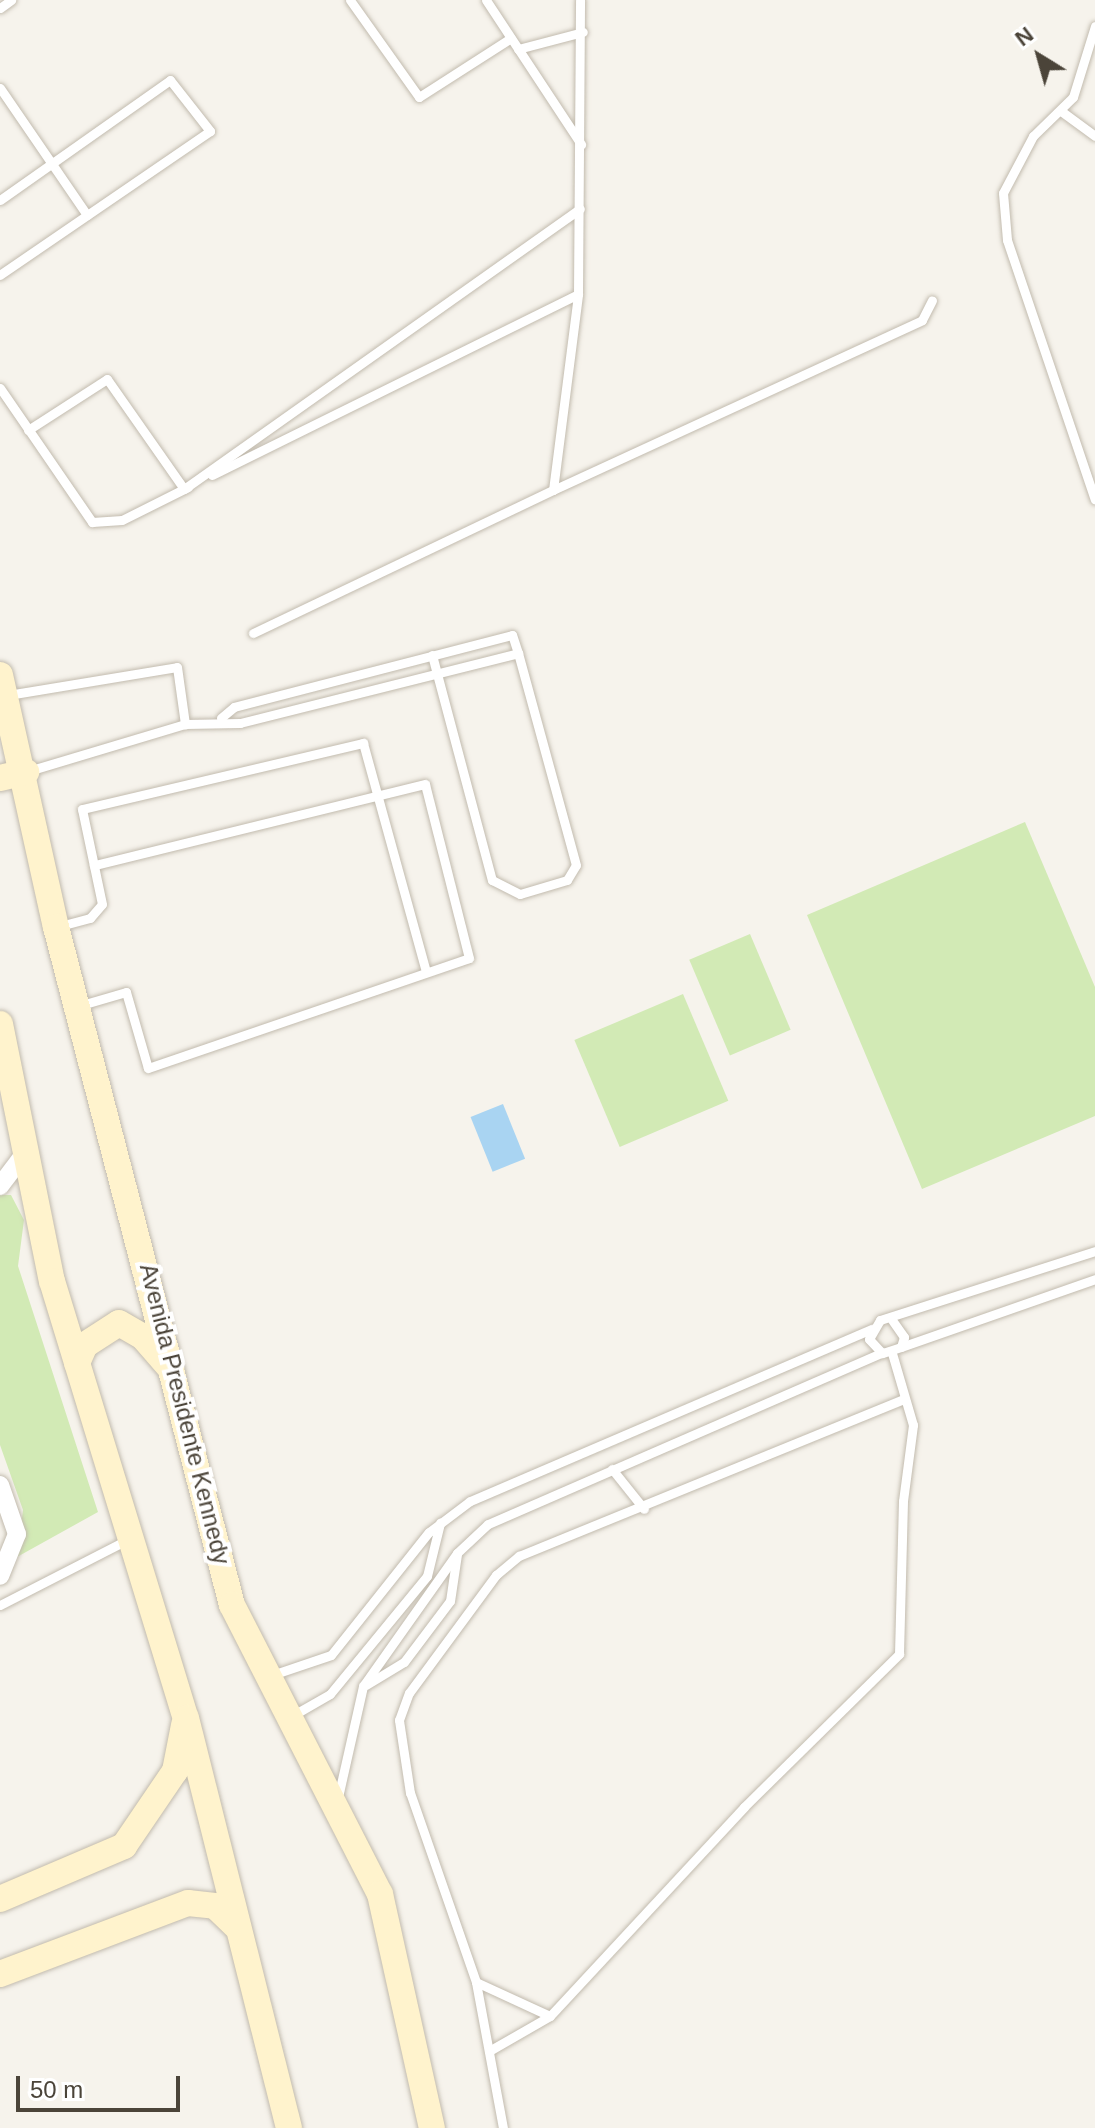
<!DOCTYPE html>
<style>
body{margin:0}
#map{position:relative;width:1095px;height:2128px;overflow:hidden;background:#f6f3ec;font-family:Helvetica,sans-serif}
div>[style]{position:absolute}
.green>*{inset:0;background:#d2eab5;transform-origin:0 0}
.water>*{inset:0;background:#a9d4f2;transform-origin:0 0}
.roads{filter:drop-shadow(0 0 2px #c2bbae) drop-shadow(0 0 2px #c2bbae)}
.lane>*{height:9px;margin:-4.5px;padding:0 4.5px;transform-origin:4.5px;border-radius:4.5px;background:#fff}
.street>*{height:18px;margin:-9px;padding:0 9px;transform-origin:9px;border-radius:9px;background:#fff}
.secondary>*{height:26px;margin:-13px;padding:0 13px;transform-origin:13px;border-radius:13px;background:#fff3cd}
span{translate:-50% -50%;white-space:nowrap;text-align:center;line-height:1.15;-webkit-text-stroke:8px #fff;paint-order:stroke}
.street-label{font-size:24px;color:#4b4439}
.north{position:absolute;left:999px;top:16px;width:80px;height:80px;-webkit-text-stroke:6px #fff;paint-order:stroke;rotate:323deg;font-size:22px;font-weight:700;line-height:32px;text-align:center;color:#4b4439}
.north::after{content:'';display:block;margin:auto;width:28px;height:36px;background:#4b4439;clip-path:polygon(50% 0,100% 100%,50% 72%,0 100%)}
.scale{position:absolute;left:16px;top:2076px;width:164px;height:36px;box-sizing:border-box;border:4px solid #4b4439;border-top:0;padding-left:10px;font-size:24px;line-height:28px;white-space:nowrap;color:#4b4439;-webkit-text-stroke:6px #fff;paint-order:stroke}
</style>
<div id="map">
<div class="green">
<i style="clip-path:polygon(1025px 822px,1095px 987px,1095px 1116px,922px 1189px,807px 915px)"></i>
<i style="left:750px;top:934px;width:104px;height:66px;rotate:67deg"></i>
<i style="left:683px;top:994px;width:116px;height:118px;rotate:67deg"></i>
<i style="clip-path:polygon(0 1195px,11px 1195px,24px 1220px,18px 1266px,98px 1512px,17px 1557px,23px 1510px,0 1445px)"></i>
</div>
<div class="water">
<i style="left:503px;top:1104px;width:59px;height:35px;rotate:68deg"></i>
</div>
<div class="roads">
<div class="lane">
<i style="left:350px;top:0;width:119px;rotate:54.6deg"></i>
<i style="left:419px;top:97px;width:109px;rotate:-32.7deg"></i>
<i style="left:486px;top:0;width:173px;rotate:56.6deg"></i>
<i style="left:0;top:8px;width:14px;rotate:-36deg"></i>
<i style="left:1095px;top:26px;width:74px;rotate:107.2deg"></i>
<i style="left:1073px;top:97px;width:56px;rotate:135.7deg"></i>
<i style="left:1033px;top:136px;width:64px;rotate:117.8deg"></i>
<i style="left:1003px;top:193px;width:47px;rotate:85.1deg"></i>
<i style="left:1007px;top:240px;width:274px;rotate:71.3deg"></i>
<i style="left:518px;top:49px;width:67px;rotate:-14.7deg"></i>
<i style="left:0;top:88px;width:154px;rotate:55.6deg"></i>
<i style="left:1061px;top:111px;width:42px;rotate:36.3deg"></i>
<i style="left:0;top:200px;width:208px;rotate:-35.2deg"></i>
<i style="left:170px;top:80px;width:65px;rotate:51.9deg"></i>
<i style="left:210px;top:131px;width:255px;rotate:145.6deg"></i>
<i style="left:0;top:388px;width:163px;rotate:55.5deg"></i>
<i style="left:92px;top:522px;width:30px;rotate:-4deg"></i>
<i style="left:122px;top:520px;width:74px;rotate:-26.6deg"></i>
<i style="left:28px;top:430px;width:94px;rotate:-32.8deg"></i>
<i style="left:107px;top:379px;width:134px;rotate:55deg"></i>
<i style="left:184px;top:489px;width:485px;rotate:-35.3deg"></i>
<i style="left:212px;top:475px;width:408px;rotate:-26.3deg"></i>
<i style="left:553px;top:490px;width:406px;rotate:-24.7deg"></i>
<i style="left:922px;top:320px;width:22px;rotate:-63deg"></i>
<i style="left:253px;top:633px;width:332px;rotate:-25.5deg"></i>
<i style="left:553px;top:490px;width:198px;rotate:-82.7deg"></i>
<i style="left:578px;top:294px;width:294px;rotate:-89.6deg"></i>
<i style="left:432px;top:655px;width:233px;rotate:75.1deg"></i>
<i style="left:492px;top:880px;width:31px;rotate:27deg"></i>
<i style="left:520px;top:894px;width:49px;rotate:-16.6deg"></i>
<i style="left:567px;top:880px;width:17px;rotate:-59deg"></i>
<i style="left:576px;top:865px;width:220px;rotate:-105.3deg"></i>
<i style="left:8px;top:695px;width:171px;rotate:-9.4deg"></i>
<i style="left:177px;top:667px;width:58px;rotate:82deg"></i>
<i style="left:185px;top:724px;width:164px;rotate:163.3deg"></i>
<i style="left:185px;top:724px;width:55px;rotate:-1deg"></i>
<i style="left:240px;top:723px;width:287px;rotate:-14.1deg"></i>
<i style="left:518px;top:653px;width:19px;rotate:-108deg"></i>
<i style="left:512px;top:635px;width:287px;rotate:165.5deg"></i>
<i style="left:234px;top:707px;width:17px;rotate:140deg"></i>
<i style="left:60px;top:926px;width:31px;rotate:-15deg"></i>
<i style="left:90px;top:918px;width:18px;rotate:-49deg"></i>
<i style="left:102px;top:904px;width:97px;rotate:-101.9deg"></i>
<i style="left:82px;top:809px;width:289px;rotate:-13.2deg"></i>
<i style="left:363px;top:743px;width:237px;rotate:74.6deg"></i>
<i style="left:78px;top:1006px;width:50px;rotate:-16.3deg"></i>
<i style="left:126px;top:992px;width:79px;rotate:73.9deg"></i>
<i style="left:148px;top:1068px;width:339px;rotate:-18.9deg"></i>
<i style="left:469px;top:958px;width:179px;rotate:-104.2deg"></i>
<i style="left:425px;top:784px;width:341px;rotate:166.2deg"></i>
<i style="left:892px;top:1320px;width:21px;rotate:55deg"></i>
<i style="left:904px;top:1337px;width:10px;rotate:107deg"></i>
<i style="left:901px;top:1347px;width:20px;rotate:162deg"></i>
<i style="left:882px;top:1353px;width:19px;rotate:-133deg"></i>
<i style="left:869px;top:1339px;width:22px;rotate:-60deg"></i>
<i style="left:880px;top:1320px;width:226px;rotate:-17.8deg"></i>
<i style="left:901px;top:1347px;width:206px;rotate:-19.3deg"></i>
<i style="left:612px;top:1469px;width:51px;rotate:51.3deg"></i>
<i style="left:0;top:1605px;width:143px;rotate:-27.1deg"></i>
<i style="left:272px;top:1675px;width:62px;rotate:-18.7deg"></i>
<i style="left:331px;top:1655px;width:157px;rotate:-51.5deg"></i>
<i style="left:429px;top:1532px;width:51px;rotate:-37.1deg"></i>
<i style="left:470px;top:1501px;width:437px;rotate:-23.2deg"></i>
<i style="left:366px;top:1685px;width:44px;rotate:-31.2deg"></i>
<i style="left:404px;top:1662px;width:76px;rotate:-53deg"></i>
<i style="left:450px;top:1601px;width:48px;rotate:-81.5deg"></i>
<i style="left:290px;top:1717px;width:46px;rotate:-29.9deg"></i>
<i style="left:330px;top:1694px;width:153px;rotate:-50.6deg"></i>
<i style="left:427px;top:1576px;width:55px;rotate:-76.2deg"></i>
<i style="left:338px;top:1797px;width:114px;rotate:-77.3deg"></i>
<i style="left:363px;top:1686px;width:163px;rotate:-54.7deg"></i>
<i style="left:457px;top:1553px;width:42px;rotate:-43.1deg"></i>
<i style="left:488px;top:1524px;width:430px;rotate:-23.5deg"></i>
<i style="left:476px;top:1982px;width:81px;rotate:24.7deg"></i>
<i style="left:489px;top:2051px;width:70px;rotate:-29.8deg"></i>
<i style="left:550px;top:2016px;width:285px;rotate:-47.1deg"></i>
<i style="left:744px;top:1807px;width:218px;rotate:-44.6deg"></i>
<i style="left:899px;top:1654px;width:153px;rotate:-88.5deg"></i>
<i style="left:903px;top:1501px;width:77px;rotate:-82.5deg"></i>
<i style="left:913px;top:1425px;width:75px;rotate:-106.3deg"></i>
<i style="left:503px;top:2128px;width:148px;rotate:-100.5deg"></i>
<i style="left:476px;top:1982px;width:200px;rotate:-109.2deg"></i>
<i style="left:410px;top:1793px;width:74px;rotate:-98.6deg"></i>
<i style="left:399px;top:1720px;width:29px;rotate:-70deg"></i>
<i style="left:409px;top:1693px;width:147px;rotate:-53.6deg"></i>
<i style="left:496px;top:1575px;width:30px;rotate:-40deg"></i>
<i style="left:519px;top:1556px;width:415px;rotate:-22.2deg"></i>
</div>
<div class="street">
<i style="left:0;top:1186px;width:41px;rotate:-52.9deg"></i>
<i style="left:0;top:1485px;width:52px;rotate:70.9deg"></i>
<i style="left:17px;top:1534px;width:45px;rotate:112deg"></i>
</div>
<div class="secondary">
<i style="left:0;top:675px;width:258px;rotate:77.5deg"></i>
<i style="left:56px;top:927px;width:700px;rotate:75.45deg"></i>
<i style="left:232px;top:1605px;width:325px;rotate:62.9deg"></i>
<i style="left:380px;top:1894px;width:240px;rotate:77.5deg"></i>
<i style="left:0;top:778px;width:27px;rotate:-13deg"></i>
<i style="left:0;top:1024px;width:262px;rotate:78.6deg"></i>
<i style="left:52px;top:1281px;width:457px;rotate:73deg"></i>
<i style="left:186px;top:1718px;width:423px;rotate:75.9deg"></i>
<i style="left:77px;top:1363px;width:20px;rotate:-66deg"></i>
<i style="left:85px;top:1345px;width:40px;rotate:-32.9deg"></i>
<i style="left:119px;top:1323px;width:28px;rotate:30deg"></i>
<i style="left:143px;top:1337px;width:43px;rotate:48.8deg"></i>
<i style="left:0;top:1899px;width:135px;rotate:-23.1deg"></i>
<i style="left:124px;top:1846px;width:91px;rotate:-55.8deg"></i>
<i style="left:175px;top:1771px;width:47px;rotate:-78.9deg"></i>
<i style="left:0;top:1974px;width:201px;rotate:-20.7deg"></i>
<i style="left:188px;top:1903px;width:27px;rotate:6deg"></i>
<i style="left:215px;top:1906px;width:32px;rotate:44deg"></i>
</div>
</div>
<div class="street-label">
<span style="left:185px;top:1414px;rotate:76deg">Avenida Presidente Kennedy</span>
</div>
<div class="north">N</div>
<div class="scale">50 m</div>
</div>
